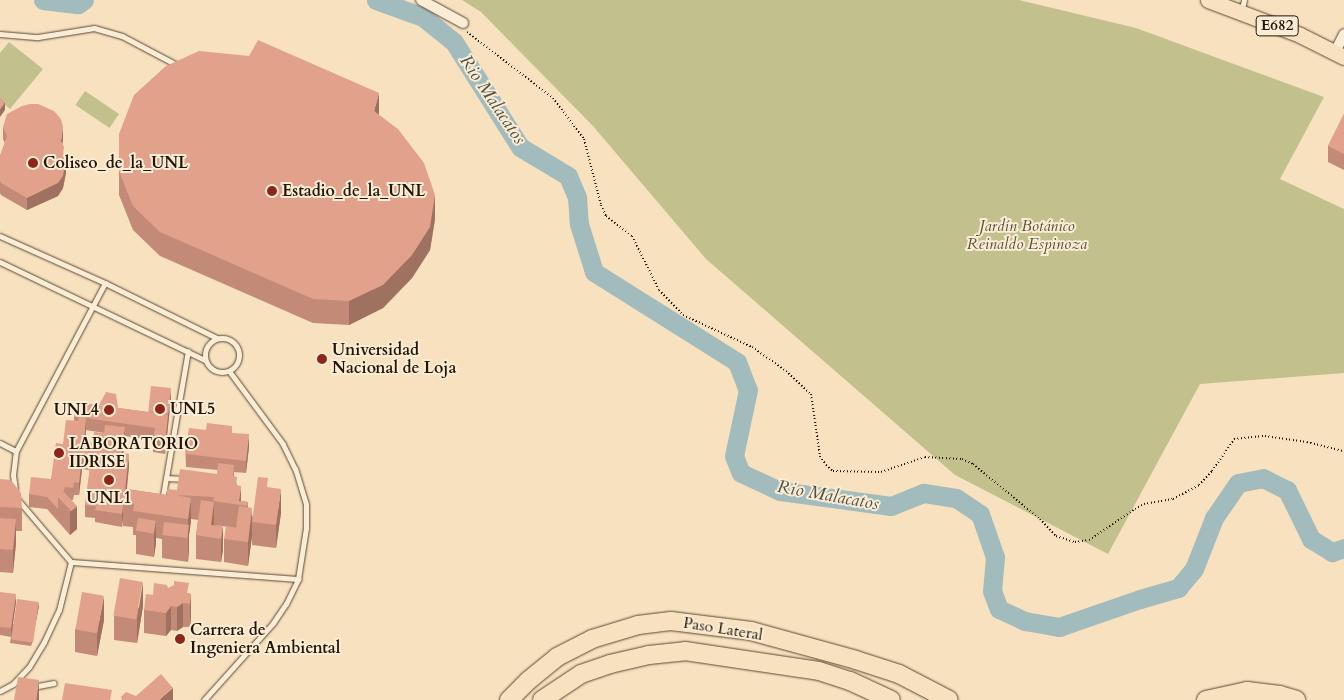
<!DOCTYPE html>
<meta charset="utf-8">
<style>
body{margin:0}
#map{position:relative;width:1344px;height:700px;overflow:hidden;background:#f8e1bf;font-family:Cardo,serif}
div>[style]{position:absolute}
.green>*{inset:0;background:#c2c18e;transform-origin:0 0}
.river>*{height:19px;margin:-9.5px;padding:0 9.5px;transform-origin:9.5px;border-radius:9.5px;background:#a2bbbc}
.path>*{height:2px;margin-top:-1px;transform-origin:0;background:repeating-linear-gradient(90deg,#221505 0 1px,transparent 0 3.5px)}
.roads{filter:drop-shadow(0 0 1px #584834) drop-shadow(0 0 1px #584834)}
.lane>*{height:5px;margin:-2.5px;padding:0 2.5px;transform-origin:2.5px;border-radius:2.5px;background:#faecd5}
.lane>.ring{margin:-2.5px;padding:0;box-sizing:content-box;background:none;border:5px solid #faecd5;border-radius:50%}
.street>*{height:10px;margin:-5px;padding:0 5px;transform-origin:5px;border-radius:5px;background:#faecd5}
.primary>*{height:15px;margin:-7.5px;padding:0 7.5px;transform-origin:7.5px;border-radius:7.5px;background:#f8e1bf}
.highway>*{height:18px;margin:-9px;padding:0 9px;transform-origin:9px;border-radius:9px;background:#f8e1bf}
.wall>*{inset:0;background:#c28a77}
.shaded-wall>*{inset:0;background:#9e7161}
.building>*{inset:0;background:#e2a18a;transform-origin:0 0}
.dots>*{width:14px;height:14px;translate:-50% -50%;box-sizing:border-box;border:2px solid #faecd5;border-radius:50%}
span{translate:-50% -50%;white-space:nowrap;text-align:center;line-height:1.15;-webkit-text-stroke:4px #faecd5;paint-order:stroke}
.shield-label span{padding:1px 4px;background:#faecd5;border:1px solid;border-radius:4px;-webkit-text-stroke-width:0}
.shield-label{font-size:15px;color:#221505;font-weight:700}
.poi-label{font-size:16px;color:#221505;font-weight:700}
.left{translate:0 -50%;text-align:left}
.right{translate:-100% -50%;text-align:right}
.park-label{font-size:16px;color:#5a5135;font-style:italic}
.street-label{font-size:16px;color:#221505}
.water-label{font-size:18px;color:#4f4f45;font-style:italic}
</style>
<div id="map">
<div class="green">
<i style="clip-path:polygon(462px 0,1019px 0,1136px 28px,1324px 97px,1280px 179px,1344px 209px,1344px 373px,1200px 384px,1108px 554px,955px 475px,706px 259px,593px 126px,481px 12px)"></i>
<i style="clip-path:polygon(9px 42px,43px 69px,10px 109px,0 101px,0 53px)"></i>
<i style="left:85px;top:91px;width:41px;height:17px;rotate:34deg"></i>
</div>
<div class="river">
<i style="left:43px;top:0;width:35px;rotate:7deg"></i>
<i style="left:78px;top:4px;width:7px;rotate:-34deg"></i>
<i style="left:376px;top:0;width:50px;rotate:19.9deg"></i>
<i style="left:423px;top:17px;width:40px;rotate:39deg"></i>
<i style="left:454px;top:42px;width:124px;rotate:57.8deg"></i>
<i style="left:520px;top:147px;width:56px;rotate:31.1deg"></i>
<i style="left:568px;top:176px;width:23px;rotate:67deg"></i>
<i style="left:577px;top:197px;width:27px;rotate:86deg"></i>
<i style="left:579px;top:224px;width:50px;rotate:72.6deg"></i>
<i style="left:594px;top:272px;width:169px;rotate:32.2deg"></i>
<i style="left:737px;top:362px;width:30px;rotate:69deg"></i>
<i style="left:748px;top:390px;width:67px;rotate:102deg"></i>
<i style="left:734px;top:456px;width:18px;rotate:68deg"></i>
<i style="left:741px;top:473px;width:43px;rotate:24.8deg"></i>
<i style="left:780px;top:491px;width:112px;rotate:7.7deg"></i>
<i style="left:891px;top:506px;width:35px;rotate:-22deg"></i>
<i style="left:924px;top:493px;width:32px;rotate:9deg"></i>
<i style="left:956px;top:498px;width:29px;rotate:34deg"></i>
<i style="left:980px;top:514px;width:46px;rotate:70.8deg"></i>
<i style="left:995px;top:557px;width:34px;rotate:95deg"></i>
<i style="left:992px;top:591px;width:19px;rotate:69deg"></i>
<i style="left:999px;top:609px;width:29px;rotate:25deg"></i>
<i style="left:1025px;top:621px;width:35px;rotate:10deg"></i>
<i style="left:1059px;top:627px;width:86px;rotate:-19.1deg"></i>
<i style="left:1140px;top:599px;width:40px;rotate:-16deg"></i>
<i style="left:1178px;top:588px;width:25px;rotate:-50deg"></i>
<i style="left:1194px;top:569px;width:55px;rotate:-68.6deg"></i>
<i style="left:1214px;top:518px;width:42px;rotate:-55.6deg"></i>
<i style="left:1238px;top:483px;width:25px;rotate:-11deg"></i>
<i style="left:1263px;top:478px;width:27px;rotate:27deg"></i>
<i style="left:1287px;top:490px;width:55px;rotate:63.9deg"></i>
<i style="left:1311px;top:539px;width:25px;rotate:32deg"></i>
<i style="left:1332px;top:552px;width:13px;rotate:-18deg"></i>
</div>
<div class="path">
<i style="left:467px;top:32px;width:108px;rotate:37.5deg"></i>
<i style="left:553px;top:98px;width:51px;rotate:52.9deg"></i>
<i style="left:584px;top:139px;width:68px;rotate:75.6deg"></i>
<i style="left:601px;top:205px;width:12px;rotate:66deg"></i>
<i style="left:606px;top:216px;width:33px;rotate:38deg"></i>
<i style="left:632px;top:236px;width:60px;rotate:63.4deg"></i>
<i style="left:659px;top:290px;width:35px;rotate:46deg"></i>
<i style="left:683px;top:315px;width:76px;rotate:24.9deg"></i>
<i style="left:752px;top:347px;width:42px;rotate:35.2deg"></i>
<i style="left:786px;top:371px;width:34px;rotate:43deg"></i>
<i style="left:811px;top:394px;width:63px;rotate:81.7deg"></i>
<i style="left:820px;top:456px;width:11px;rotate:56deg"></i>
<i style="left:826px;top:465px;width:9px;rotate:41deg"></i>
<i style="left:833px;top:471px;width:48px;rotate:1.2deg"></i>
<i style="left:881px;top:472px;width:46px;rotate:-18.8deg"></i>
<i style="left:925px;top:457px;width:37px;rotate:3deg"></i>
<i style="left:962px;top:459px;width:12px;rotate:24deg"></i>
<i style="left:973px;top:464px;width:87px;rotate:39.4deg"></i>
<i style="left:1040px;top:519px;width:23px;rotate:47deg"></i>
<i style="left:1056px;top:536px;width:20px;rotate:18deg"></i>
<i style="left:1075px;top:542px;width:14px;rotate:-8deg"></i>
<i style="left:1089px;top:540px;width:55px;rotate:-34deg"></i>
<i style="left:1135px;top:509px;width:10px;rotate:-29deg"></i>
<i style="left:1144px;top:504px;width:29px;rotate:-10deg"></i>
<i style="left:1173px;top:499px;width:30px;rotate:-28deg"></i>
<i style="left:1199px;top:485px;width:19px;rotate:-47deg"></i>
<i style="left:1212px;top:471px;width:39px;rotate:-55deg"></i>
<i style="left:1234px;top:439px;width:31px;rotate:-6deg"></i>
<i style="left:1265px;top:436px;width:42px;rotate:8.1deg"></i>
<i style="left:1307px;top:442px;width:38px;rotate:14deg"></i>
</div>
<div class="roads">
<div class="lane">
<i style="left:1241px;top:12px;width:12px;rotate:-76deg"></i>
<i style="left:0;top:34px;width:38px;rotate:5deg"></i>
<i style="left:38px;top:37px;width:57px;rotate:-9.1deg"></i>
<i style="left:94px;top:28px;width:29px;rotate:16deg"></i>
<i style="left:122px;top:36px;width:62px;rotate:27.8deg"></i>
<i style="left:0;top:236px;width:115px;rotate:24.1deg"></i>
<i style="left:105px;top:283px;width:125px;rotate:26.2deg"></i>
<i style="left:0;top:262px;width:227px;rotate:25.6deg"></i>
<i class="ring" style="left:205px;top:338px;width:29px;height:29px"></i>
<i style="left:0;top:443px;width:18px;rotate:27deg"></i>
<i style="left:166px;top:478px;width:19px;rotate:3deg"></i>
<i style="left:15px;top:489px;width:14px;rotate:-98deg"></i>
<i style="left:13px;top:475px;width:24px;rotate:-83deg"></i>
<i style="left:16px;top:451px;width:190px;rotate:-62.1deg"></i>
<i style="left:18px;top:500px;width:82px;rotate:49.5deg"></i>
<i style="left:71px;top:562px;width:228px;rotate:4.3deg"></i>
<i style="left:162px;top:501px;width:152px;rotate:-80.2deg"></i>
<i style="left:33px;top:687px;width:21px;rotate:-11deg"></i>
<i style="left:0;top:691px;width:15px;rotate:-28deg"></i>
<i style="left:13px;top:684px;width:23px;rotate:-47deg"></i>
<i style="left:29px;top:667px;width:29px;rotate:-59deg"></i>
<i style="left:44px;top:642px;width:35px;rotate:-65deg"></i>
<i style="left:59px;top:610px;width:49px;rotate:-76deg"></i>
<i style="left:204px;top:700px;width:103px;rotate:-48.1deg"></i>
<i style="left:273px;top:623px;width:23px;rotate:-56deg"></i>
<i style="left:286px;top:604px;width:28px;rotate:-64deg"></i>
<i style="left:298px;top:579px;width:52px;rotate:-81.1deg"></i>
<i style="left:306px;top:528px;width:24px;rotate:-90deg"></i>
<i style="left:306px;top:504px;width:37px;rotate:-107deg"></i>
<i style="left:295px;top:469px;width:28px;rotate:-116deg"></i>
<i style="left:283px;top:444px;width:91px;rotate:-126.5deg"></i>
</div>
<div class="street">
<i style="left:421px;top:0;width:48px;rotate:28.7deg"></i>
<i style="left:1335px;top:52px;width:20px;rotate:-63deg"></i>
</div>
<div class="primary">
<i style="left:1208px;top:0;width:98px;rotate:20.8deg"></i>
<i style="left:1300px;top:35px;width:49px;rotate:26.6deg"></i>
</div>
<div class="highway">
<i style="left:509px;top:700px;width:28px;rotate:-45deg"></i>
<i style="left:529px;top:680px;width:36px;rotate:-39deg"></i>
<i style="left:557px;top:657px;width:39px;rotate:-27deg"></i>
<i style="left:592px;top:639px;width:48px;rotate:-16.9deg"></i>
<i style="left:638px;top:625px;width:33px;rotate:-7deg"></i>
<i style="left:671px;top:621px;width:81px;rotate:7.1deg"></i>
<i style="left:751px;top:631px;width:109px;rotate:15.4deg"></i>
<i style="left:856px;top:660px;width:45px;rotate:18deg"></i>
<i style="left:899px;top:674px;width:56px;rotate:27.5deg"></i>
<i style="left:542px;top:700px;width:47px;rotate:-33.7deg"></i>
<i style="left:581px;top:674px;width:31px;rotate:-19deg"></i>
<i style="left:610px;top:664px;width:40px;rotate:-13deg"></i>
<i style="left:649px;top:655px;width:36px;rotate:-6deg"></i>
<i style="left:685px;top:651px;width:135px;rotate:8.5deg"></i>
<i style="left:819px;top:671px;width:33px;rotate:18deg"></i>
<i style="left:850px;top:681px;width:45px;rotate:24.9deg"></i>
<i style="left:1206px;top:700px;width:42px;rotate:-12.4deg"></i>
<i style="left:1247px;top:691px;width:33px;rotate:7deg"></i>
<i style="left:1280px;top:695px;width:17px;rotate:17deg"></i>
</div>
</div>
<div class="wall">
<i style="clip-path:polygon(1344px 114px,1344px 170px,1328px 162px,1328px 146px)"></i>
<i style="clip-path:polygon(379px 115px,435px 219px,430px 250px,412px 278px,383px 308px,349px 325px,313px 323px,160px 256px,133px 230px,119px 195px,119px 134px)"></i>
<i style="clip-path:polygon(3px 127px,63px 139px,62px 144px,66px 173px,63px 188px,58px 196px,27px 210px,1px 195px,0 193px,0 156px,5px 143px,3px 139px)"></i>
<i style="clip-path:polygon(evenodd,171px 397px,165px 454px,153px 452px,153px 440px,125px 436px,123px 453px,129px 466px,127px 489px,167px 495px,217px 474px,218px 470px,186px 467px,185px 441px,187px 441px,232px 433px,249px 447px,246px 473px,234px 472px,234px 476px,237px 485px,241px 501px,248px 502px,248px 507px,252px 517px,268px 488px,281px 513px,276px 548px,252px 545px,252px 536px,248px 566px,224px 562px,224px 539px,236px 528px,214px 525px,223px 527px,223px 550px,221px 562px,196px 559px,196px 535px,198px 520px,191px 519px,189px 535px,189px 549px,188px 562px,162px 558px,162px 539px,156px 538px,154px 557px,136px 554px,136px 535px,133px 535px,133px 527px,123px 526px,123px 517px,122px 527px,95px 522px,95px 518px,85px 517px,85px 505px,90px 470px,82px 469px,79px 495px,74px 495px,73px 500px,71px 500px,77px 529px,70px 535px,47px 509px,29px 507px,29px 494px,51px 479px,63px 444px,74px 421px,74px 417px,83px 410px,118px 408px,148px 412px,171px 397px,86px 430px,104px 433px,93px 443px,85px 442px,86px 430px)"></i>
<i style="clip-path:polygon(0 479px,22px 508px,22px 531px,16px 531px,16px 543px,13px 573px,0 572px)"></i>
<i style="clip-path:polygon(168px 588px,191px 594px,191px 617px,190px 627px,183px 627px,177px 631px,171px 630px,166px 636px,144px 633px,144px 610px)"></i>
<i style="clip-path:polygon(0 592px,16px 602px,13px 624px,39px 606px,31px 646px,10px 643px,11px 637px,0 635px)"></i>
<i style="clip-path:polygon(143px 606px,137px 643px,114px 640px,114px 616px)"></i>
<i style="clip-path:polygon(104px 620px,97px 656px,75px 652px,75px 629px)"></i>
</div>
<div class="shaded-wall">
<i style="clip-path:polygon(379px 93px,379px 116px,374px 111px)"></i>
<i style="clip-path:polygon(5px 102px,5px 110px,0 117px,0 109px)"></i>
<i style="clip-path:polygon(63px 127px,63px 139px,61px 153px,61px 141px)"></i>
<i style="clip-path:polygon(66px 160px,66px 173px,63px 188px,58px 196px,27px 210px,27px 198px)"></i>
<i style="clip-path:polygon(435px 195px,435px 219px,430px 250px,412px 278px,383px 308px,349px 325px,349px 301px)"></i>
<i style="clip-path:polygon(171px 388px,171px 397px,168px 427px,165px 454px,165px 442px)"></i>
<i style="clip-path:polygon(86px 418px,86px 430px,84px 455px,84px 442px)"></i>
<i style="clip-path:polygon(125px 427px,125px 440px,122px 465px,122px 453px)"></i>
<i style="clip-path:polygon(249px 434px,249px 447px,246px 473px,246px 461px)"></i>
<i style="clip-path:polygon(129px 454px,129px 466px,125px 503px,124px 503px)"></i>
<i style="clip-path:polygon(82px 457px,82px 469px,79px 495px,79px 483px)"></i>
<i style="clip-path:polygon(241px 486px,241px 505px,239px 501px)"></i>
<i style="clip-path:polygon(281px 489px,281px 513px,276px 548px,276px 525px)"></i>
<i style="clip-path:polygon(191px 498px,191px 522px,189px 535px,189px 549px,188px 562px,188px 519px)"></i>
<i style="clip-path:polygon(214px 502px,214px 525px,211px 525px)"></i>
<i style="clip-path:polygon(123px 505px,123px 517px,122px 527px,122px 514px)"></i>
<i style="clip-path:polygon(77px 506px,77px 529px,70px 535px,70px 512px)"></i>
<i style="clip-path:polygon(252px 508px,252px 536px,248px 566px,248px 542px)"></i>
<i style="clip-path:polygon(16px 519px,16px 543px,13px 573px,13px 550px)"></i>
<i style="clip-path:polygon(156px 521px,156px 544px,154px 557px,154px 533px)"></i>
<i style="clip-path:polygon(223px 527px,223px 550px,221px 562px,221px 539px)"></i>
<i style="clip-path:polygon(143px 582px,143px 606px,137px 643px,137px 620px)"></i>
<i style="clip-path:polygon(16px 594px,16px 602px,11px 637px,11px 628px)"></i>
<i style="clip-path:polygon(191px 594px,191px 617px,190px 627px,190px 604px)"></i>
<i style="clip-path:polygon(104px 596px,104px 620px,97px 656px,97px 633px)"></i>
<i style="clip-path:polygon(39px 602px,39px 606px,31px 646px,31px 641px)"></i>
<i style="clip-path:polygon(183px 603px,183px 627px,177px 631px,177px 607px)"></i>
<i style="clip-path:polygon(171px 606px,171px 630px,166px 636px,166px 613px)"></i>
<i style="clip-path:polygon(39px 680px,39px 700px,36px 700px)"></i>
<i style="clip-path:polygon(173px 688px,173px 700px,159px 700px)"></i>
</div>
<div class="building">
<i style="clip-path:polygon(258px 40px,379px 93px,374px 111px,398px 129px,424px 163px,435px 195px,430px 227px,412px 255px,383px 285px,349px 301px,313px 299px,160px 232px,133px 206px,119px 171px,119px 134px,134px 95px,166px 66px,199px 51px,249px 56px)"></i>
<i style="clip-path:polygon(0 98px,5px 102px,0 109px)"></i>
<i style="clip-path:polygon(30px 104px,38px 104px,54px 111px,61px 119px,63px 127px,61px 141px,64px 147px,63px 154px,66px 160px,63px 176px,58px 183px,27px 198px,1px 183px,0 181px,0 156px,7px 136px,3px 127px,7px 114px,22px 106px)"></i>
<i style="clip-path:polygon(1344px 114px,1344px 154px,1328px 146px)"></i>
<i style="left:151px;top:386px;width:20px;height:26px;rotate:6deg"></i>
<i style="clip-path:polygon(106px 392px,116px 394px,118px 408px,99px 405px)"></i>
<i style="clip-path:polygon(84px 403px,168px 415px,165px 442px,153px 440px,155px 428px,86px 418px,84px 442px,93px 443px,94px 432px,104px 433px,105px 425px,125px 427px,122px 453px,129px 454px,122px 514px,95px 510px,96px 506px,85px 505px,91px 458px,82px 457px,79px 483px,74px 482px,73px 488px,65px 487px,63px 493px,58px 498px,58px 509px,47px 497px,29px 494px,31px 477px,51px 479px,56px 443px,63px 444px,66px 420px,78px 421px,79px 417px,74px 417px,75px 409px,83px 410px)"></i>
<i style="clip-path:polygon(207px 423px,232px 426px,232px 433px,249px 434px,246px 461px,186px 454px,185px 441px,187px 441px,189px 428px,206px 430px)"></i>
<i style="clip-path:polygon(218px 463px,234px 465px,233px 476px,237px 477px,236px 485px,241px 486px,239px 501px,248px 502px,247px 506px,213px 501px,214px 497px,176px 495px,191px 498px,188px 519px,133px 511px,134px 504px,123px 502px,125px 489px,167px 495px,167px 489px,177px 490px,180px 469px,217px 474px)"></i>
<i style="clip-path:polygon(258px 477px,268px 478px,267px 487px,281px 489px,276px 525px,252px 522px)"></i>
<i style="clip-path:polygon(0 479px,11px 480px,21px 493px,22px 508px,0 507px)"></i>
<i style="left:64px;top:492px;width:19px;height:8px;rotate:47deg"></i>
<i style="clip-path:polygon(201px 500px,214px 502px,211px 525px,223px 527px,221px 539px,196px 535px)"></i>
<i style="clip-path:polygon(239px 506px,252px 508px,248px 542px,224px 539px,226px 526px,236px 528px)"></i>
<i style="clip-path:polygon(0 518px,16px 519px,13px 550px,0 549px)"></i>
<i style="left:138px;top:518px;width:18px;height:13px;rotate:9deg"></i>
<i style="left:164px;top:522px;width:25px;height:13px;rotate:7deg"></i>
<i style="left:120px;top:578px;width:23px;height:38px;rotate:10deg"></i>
<i style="clip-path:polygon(174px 581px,189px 583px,187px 593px,191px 594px,190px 604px,183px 603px,177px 607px,171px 606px,166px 613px,144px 610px,146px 594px,153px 595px,154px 583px,167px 585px,168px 588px,174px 585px)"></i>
<i style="clip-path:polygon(0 592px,16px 594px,11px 628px,0 627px)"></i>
<i style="left:82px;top:592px;width:22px;height:38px;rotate:10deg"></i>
<i style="left:17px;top:599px;width:22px;height:41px;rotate:8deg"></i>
<i style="clip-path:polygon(161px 674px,173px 688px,159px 700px,122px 700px,121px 697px,126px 692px,136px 696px)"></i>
<i style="clip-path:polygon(18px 677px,39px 680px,36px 700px,14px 700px)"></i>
<i style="clip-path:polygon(65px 683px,112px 690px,110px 700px,62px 700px)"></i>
</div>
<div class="dots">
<i style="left:33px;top:163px;background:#8f2418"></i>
<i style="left:272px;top:191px;background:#8f2418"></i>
<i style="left:322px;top:359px;background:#8f2418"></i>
<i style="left:160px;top:409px;background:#8f2418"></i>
<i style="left:109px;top:410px;background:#8f2418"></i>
<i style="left:59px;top:453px;background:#8f2418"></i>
<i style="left:109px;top:480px;background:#8f2418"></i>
<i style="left:180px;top:639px;background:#8f2418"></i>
</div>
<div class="shield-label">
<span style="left:1277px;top:26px">E682</span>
</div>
<div class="poi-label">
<span class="left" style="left:43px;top:163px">Coliseo_de_la_UNL</span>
<span class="left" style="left:282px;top:191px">Estadio_de_la_UNL</span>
<span class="left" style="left:332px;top:359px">Universidad<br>Nacional de Loja</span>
<span class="left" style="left:170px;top:409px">UNL5</span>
<span class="right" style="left:99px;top:410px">UNL4</span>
<span class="left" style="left:69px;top:453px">LABORATORIO<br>IDRISE</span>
<span style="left:109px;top:498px">UNL1</span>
<span class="left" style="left:190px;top:639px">Carrera de<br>Ingeniera Ambiental</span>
</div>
<div class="park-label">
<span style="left:1027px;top:235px">Jardín Botánico<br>Reinaldo Espinoza</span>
</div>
<div class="street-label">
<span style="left:723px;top:629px;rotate:9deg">Paso Lateral</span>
</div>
<div class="water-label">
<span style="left:492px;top:100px;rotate:56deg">Rio Malacatos</span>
<span style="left:828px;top:496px;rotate:10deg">Rio Malacatos</span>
</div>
</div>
